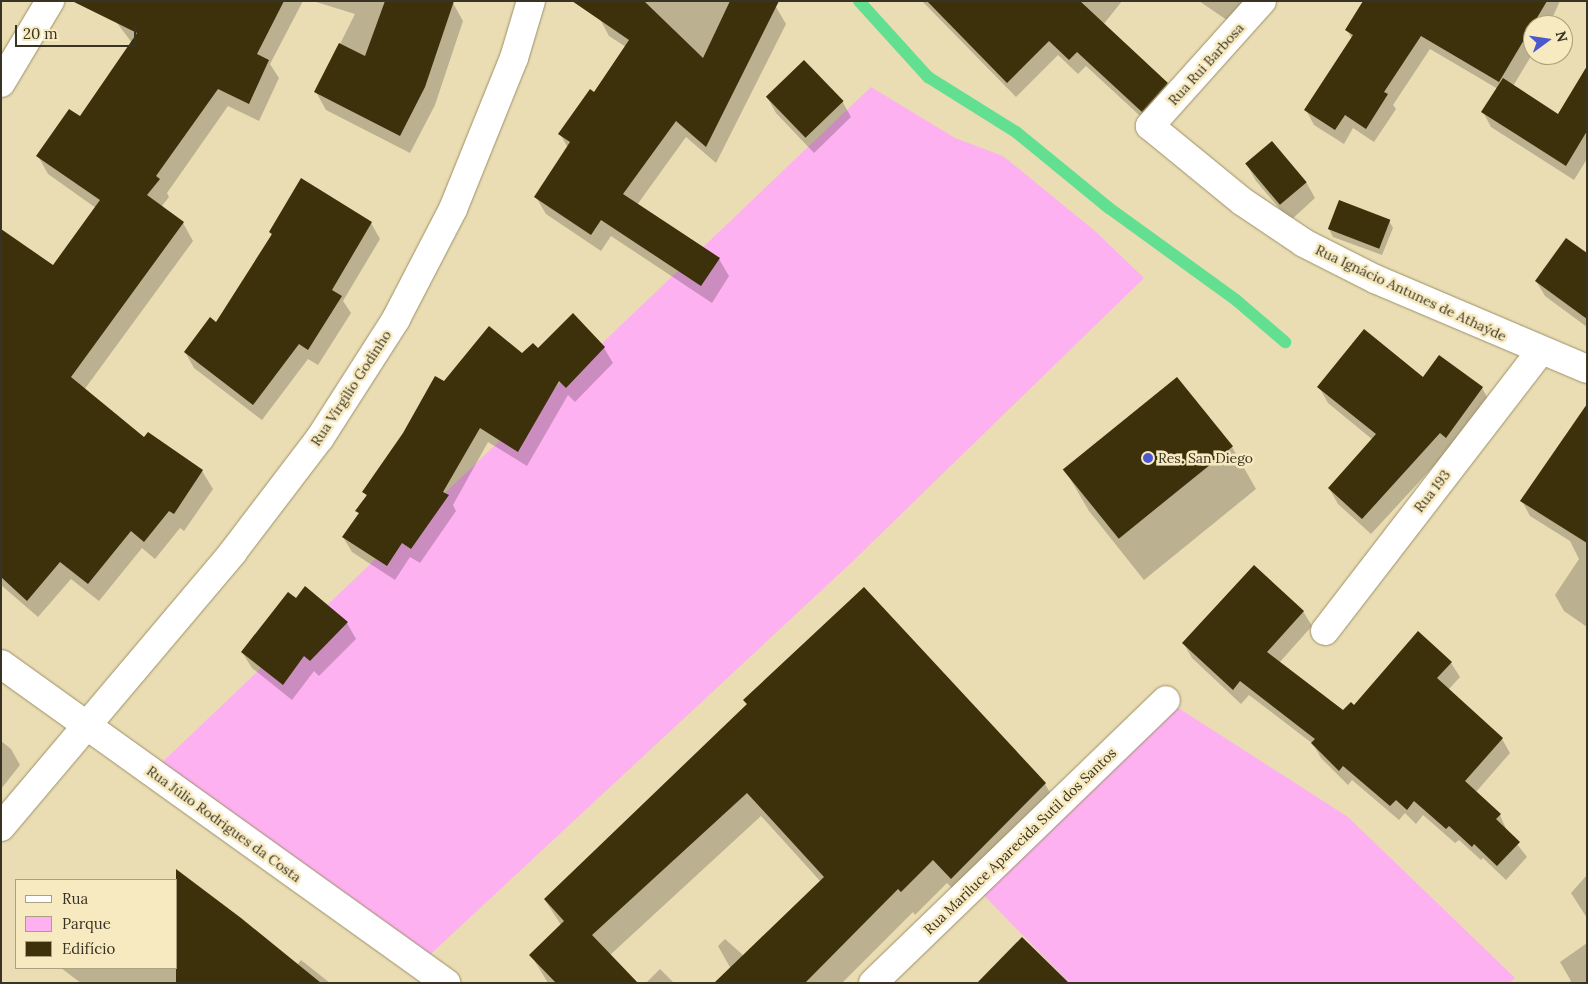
<!DOCTYPE html>
<meta charset="utf-8">
<style>
body{margin:0}
#map{position:relative;width:1588px;height:984px;overflow:hidden;background:#eaddb3;font-family:Lora,serif}
div>[style]{position:absolute}
.green>*{inset:0;background:#feb1f0}
.shadow>*{inset:0;background:#0003}
.stream>*{height:12px;margin:-6px;padding:0 6px;transform-origin:6px;border-radius:6px;background:#62df91}
.building>*{inset:0;background:#3c310a;transform-origin:0 0}
.roads{filter:drop-shadow(0 0 1px #9c9069) drop-shadow(0 0 1px #9c9069)}
.street>*{height:28px;margin:-14px;padding:0 14px;transform-origin:14px;border-radius:14px;background:#fff}
.dots>*{width:14px;height:14px;translate:-50% -50%;box-sizing:border-box;border:2px solid #f7eac0;border-radius:50%}
span{translate:-50% -50%;white-space:nowrap;text-align:center;line-height:1.15;-webkit-text-stroke:5px #f7eac0;paint-order:stroke}
.street-label{font-size:14px;color:#383322}
.poi-label{font-size:14px;color:#383322}
.left{translate:0 -50%;text-align:left}
.frame{position:absolute;inset:0;border:2px solid #383322;pointer-events:none}
.legend{position:absolute;left:15px;top:879px;width:162px;height:90px;box-sizing:border-box;background:#f7eac0;border:1px solid #aba181;margin:0;padding:6px 9px;list-style:none;font-size:15px;color:#383322}
.legend li{display:flex;align-items:center;gap:10px;height:25px}
.legend b{width:25px;border:1px solid #aba181}
.north{position:absolute;left:1523px;top:15px;width:50px;height:50px;box-sizing:border-box;background:#f7eac0;border:1px solid #aba181;border-radius:50%;rotate:76deg;font-size:14px;font-weight:700;line-height:20px;text-align:center;color:#383322}
.north::after{content:'';display:block;margin:auto;width:18px;height:22px;background:#4b58ce;clip-path:polygon(50% 0,100% 100%,50% 72%,0 100%)}
.scale{position:absolute;left:15px;top:25px;width:121px;height:22px;box-sizing:border-box;border:2px solid #383322;border-top:0;padding-left:6px;font-size:15px;line-height:18px;white-space:nowrap;color:#383322;-webkit-text-stroke:4px #f7eac0;paint-order:stroke}
</style>
<div id="map">
<div class="green">
<i style="clip-path:polygon(871px 87px,955px 138px,1003px 156px,1095px 231px,1144px 278px,852px 562px,420px 964px,152px 772px)"></i>
<i style="clip-path:polygon(1166px 700px,1348px 817px,1515px 978px,1509px 983px,1069px 983px,974px 885px)"></i>
</div>
<div class="shadow">
<i style="clip-path:polygon(127px 1px,303px 1px,270px 64px,279px 78px,259px 121px,228px 106px,167px 193px,169px 197px,161px 207px,183px 223px,193px 241px,84px 390px,144px 439px,148px 434px,202px 471px,213px 489px,184px 531px,180px 528px,155px 559px,142px 548px,99px 601px,71px 579px,38px 617px,1px 585px,1px 421px,53px 267px,96px 208px,48px 174px,38px 156px,80px 118px,132px 43px,117px 23px)"></i>
<i style="clip-path:polygon(313px 1px,453px 3px,463px 21px,435px 105px,410px 153px,326px 110px,316px 92px,355px 14px)"></i>
<i style="clip-path:polygon(611px 1px,768px 1px,776px 7px,786px 24px,716px 163px,686px 137px,637px 205px,719px 259px,729px 276px,712px 303px,611px 236px,601px 251px,546px 214px,536px 197px,568px 148px,560px 134px,595px 94px,626px 47px,609px 36px,600px 19px)"></i>
<i style="clip-path:polygon(922px 1px,1122px 1px,1103px 25px,1167px 84px,1175px 99px,1151px 126px,1086px 66px,1078px 74px,1058px 55px,1016px 97px)"></i>
<i style="clip-path:polygon(1199px 1px,1257px 1px,1240px 29px)"></i>
<i style="clip-path:polygon(1436px 1px,1560px 1px,1549px 25px,1533px 25px,1533px 53px,1513px 86px,1559px 115px,1587px 68px,1587px 159px,1574px 180px,1491px 127px,1483px 112px,1498px 89px,1430px 49px,1393px 105px,1396px 109px,1374px 142px,1353px 128px,1344px 144px,1314px 125px,1306px 110px,1352px 39px,1347px 30px)"></i>
<i style="clip-path:polygon(767px 97px,842px 101px,851px 117px,814px 153px,776px 113px)"></i>
<i style="clip-path:polygon(1247px 165px,1306px 182px,1315px 198px,1290px 221px,1256px 181px)"></i>
<i style="clip-path:polygon(1389px 221px,1393px 228px,1382px 255px,1333px 237px,1329px 229px)"></i>
<i style="clip-path:polygon(371px 223px,380px 239px,343px 301px,351px 313px,318px 365px,308px 359px,262px 420px,194px 368px,185px 352px,217px 323px,272px 236px,270px 232px)"></i>
<i style="clip-path:polygon(1587px 254px,1587px 327px,1545px 296px,1536px 281px)"></i>
<i style="clip-path:polygon(573px 315px,604px 348px,613px 363px,575px 402px,568px 395px,527px 466px,488px 442px,453px 505px,456px 511px,420px 563px,410px 557px,395px 580px,352px 552px,343px 537px,360px 515px,357px 511px,367px 497px,364px 492px,444px 383px,538px 350px)"></i>
<i style="clip-path:polygon(1424px 378px,1482px 388px,1491px 404px,1371px 534px,1338px 504px,1329px 488px,1373px 440px,1328px 403px,1319px 387px)"></i>
<i style="clip-path:polygon(1177px 379px,1232px 447px,1256px 489px,1144px 580px,1089px 511px,1065px 470px)"></i>
<i style="clip-path:polygon(1587px 410px,1587px 627px,1564px 611px,1555px 595px,1579px 559px,1570px 541px,1530px 516px,1522px 501px)"></i>
<i style="clip-path:polygon(864px 589px,1045px 784px,1059px 808px,966px 902px,947px 883px,915px 915px,913px 912px,842px 983px,716px 983px,731px 969px,718px 946px,725px 939px,744px 956px,821px 882px,761px 816px,610px 955px,636px 983px,548px 983px,531px 955px,561px 925px,545px 900px,747px 705px,744px 700px)"></i>
<i style="clip-path:polygon(296px 600px,347px 623px,356px 639px,319px 676px,314px 671px,292px 700px,252px 668px,242px 652px)"></i>
<i style="clip-path:polygon(1303px 611px,1312px 626px,1279px 663px,1343px 711px,1451px 663px,1460px 677px,1448px 690px,1502px 739px,1510px 753px,1476px 792px,1500px 815px,1507px 831px,1527px 857px,1506px 880px,1483px 858px,1481px 860px,1459px 840px,1455px 843px,1423px 815px,1416px 824px,1405px 813px,1399px 820px,1352px 780px,1348px 785px,1321px 758px,1313px 744px,1249px 695px,1241px 704px,1192px 658px,1184px 644px)"></i>
<i style="clip-path:polygon(1px 741px,11px 749px,20px 765px,1px 789px)"></i>
<i style="clip-path:polygon(1587px 875px,1587px 918px,1571px 893px)"></i>
<i style="clip-path:polygon(1587px 943px,1587px 983px,1568px 983px,1571px 981px,1560px 962px)"></i>
<i style="clip-path:polygon(301px 960px,330px 983px,81px 983px,61px 968px,297px 965px)"></i>
<i style="clip-path:polygon(660px 969px,674px 983px,646px 983px)"></i>
</div>
<div class="stream">
<i style="left:859px;top:1px;width:103px;rotate:47.8deg"></i>
<i style="left:928px;top:77px;width:104px;rotate:32deg"></i>
<i style="left:1016px;top:132px;width:120px;rotate:39.3deg"></i>
<i style="left:1109px;top:208px;width:157px;rotate:35.9deg"></i>
<i style="left:1236px;top:300px;width:65px;rotate:40.6deg"></i>
</div>
<div class="building">
<i style="clip-path:polygon(72px 1px,284px 1px,257px 54px,269px 60px,249px 104px,218px 89px,156px 176px,160px 179px,147px 195px,184px 222px,71px 377px,144px 437px,148px 432px,203px 470px,174px 514px,169px 511px,144px 542px,131px 531px,88px 584px,60px 562px,27px 601px,1px 577px,1px 229px,53px 265px,100px 200px,36px 156px,69px 109px,80px 116px,137px 33px)"></i>
<i style="clip-path:polygon(385px 1px,454px 1px,425px 87px,400px 136px,314px 92px,339px 43px,365px 56px)"></i>
<i style="clip-path:polygon(572px 1px,644px 1px,703px 58px,730px 1px,779px 1px,706px 147px,676px 121px,623px 194px,720px 258px,701px 286px,601px 220px,591px 235px,534px 197px,570px 142px,558px 134px,590px 89px,594px 92px,629px 40px)"></i>
<i style="clip-path:polygon(927px 1px,1080px 1px,1168px 83px,1142px 112px,1077px 52px,1069px 60px,1049px 41px,1007px 83px)"></i>
<i style="clip-path:polygon(1363px 1px,1547px 1px,1499px 82px,1421px 36px,1384px 92px,1388px 94px,1366px 129px,1345px 115px,1335px 130px,1304px 110px,1353px 35px,1345px 30px)"></i>
<i style="left:804px;top:60px;width:57px;height:53px;rotate:46deg"></i>
<i style="clip-path:polygon(1587px 66px,1587px 131px,1566px 166px,1481px 112px,1503px 78px,1558px 114px)"></i>
<i style="left:1272px;top:141px;width:54px;height:35px;rotate:50deg"></i>
<i style="clip-path:polygon(301px 178px,372px 222px,332px 290px,342px 296px,308px 350px,299px 344px,253px 405px,184px 352px,210px 317px,216px 322px,272px 234px,269px 232px)"></i>
<i style="left:1339px;top:200px;width:55px;height:31px;rotate:21deg"></i>
<i style="clip-path:polygon(1566px 238px,1587px 253px,1587px 319px,1535px 281px)"></i>
<i style="clip-path:polygon(573px 313px,605px 347px,566px 388px,559px 381px,518px 452px,480px 428px,443px 492px,449px 495px,411px 549px,402px 543px,387px 566px,342px 537px,359px 513px,355px 511px,367px 495px,362px 492px,403px 433px,435px 376px,444px 381px,489px 326px,522px 353px,533px 343px,538px 348px)"></i>
<i style="clip-path:polygon(1364px 329px,1423px 377px,1439px 355px,1483px 387px,1446px 438px,1440px 433px,1362px 519px,1328px 488px,1376px 434px,1317px 387px)"></i>
<i style="left:1177px;top:377px;width:89px;height:147px;rotate:51deg"></i>
<i style="clip-path:polygon(1587px 404px,1587px 543px,1520px 501px)"></i>
<i style="clip-path:polygon(1254px 565px,1304px 611px,1267px 652px,1343px 710px,1351px 702px,1354px 705px,1418px 631px,1452px 662px,1437px 678px,1503px 738px,1465px 781px,1501px 814px,1496px 819px,1520px 842px,1497px 866px,1474px 844px,1472px 847px,1449px 826px,1446px 829px,1414px 801px,1407px 810px,1396px 800px,1390px 806px,1343px 766px,1339px 771px,1311px 743px,1315px 739px,1240px 681px,1233px 690px,1182px 643px)"></i>
<i style="clip-path:polygon(305px 586px,348px 622px,310px 661px,304px 656px,283px 685px,241px 652px,288px 592px,296px 598px)"></i>
<i style="clip-path:polygon(864px 587px,1046px 783px,951px 879px,933px 860px,901px 892px,898px 889px,805px 983px,714px 983px,824px 877px,747px 793px,592px 935px,638px 983px,556px 983px,529px 955px,564px 921px,544px 899px,747px 704px,743px 700px)"></i>
<i style="clip-path:polygon(176px 869px,241px 918px,321px 983px,176px 983px)"></i>
<i style="clip-path:polygon(1022px 937px,1069px 983px,977px 983px)"></i>
</div>
<div class="roads">
<div class="street">
<i style="left:1262px;top:1px;width:168px;rotate:131.9deg"></i>
<i style="left:1150px;top:126px;width:120px;rotate:39.3deg"></i>
<i style="left:1243px;top:202px;width:73px;rotate:33.9deg"></i>
<i style="left:1304px;top:243px;width:80px;rotate:26.9deg"></i>
<i style="left:1375px;top:279px;width:230px;rotate:23deg"></i>
<i style="left:1px;top:83px;width:96px;rotate:-59.1deg"></i>
<i style="left:1325px;top:631px;width:352px;rotate:-52.4deg"></i>
<i style="left:1px;top:664px;width:548px;rotate:35.63deg"></i>
<i style="left:1px;top:827px;width:360px;rotate:-49.8deg"></i>
<i style="left:233px;top:552px;width:143px;rotate:-52.7deg"></i>
<i style="left:320px;top:438px;width:141px;rotate:-57.4deg"></i>
<i style="left:396px;top:319px;width:124px;rotate:-62.6deg"></i>
<i style="left:453px;top:209px;width:163px;rotate:-68deg"></i>
<i style="left:514px;top:58px;width:59px;rotate:-73.4deg"></i>
<i style="left:873px;top:983px;width:407px;rotate:-44deg"></i>
</div>
</div>
<div class="dots">
<i style="left:1148px;top:458px;background:#4b58ce"></i>
</div>
<div class="street-label">
<span style="left:1206px;top:64px;rotate:-48deg">Rua Rui Barbosa</span>
<span style="left:1411px;top:293px;rotate:25deg">Rua Ignácio Antunes de Athaýde</span>
<span style="left:351px;top:388px;rotate:-57deg">Rua Virgílio Godinho</span>
<span style="left:1432px;top:491px;rotate:-52deg">Rua 193</span>
<span style="left:224px;top:824px;rotate:36deg">Rua Júlio Rodrigues da Costa</span>
<span style="left:1020px;top:841px;rotate:-44deg">Rua Mariluce Aparecida Sutil dos Santos</span>
</div>
<div class="poi-label">
<span class="left" style="left:1158px;top:458px">Res. San Diego</span>
</div>
<div class="frame"></div>
<ul class="legend">
<li><b style="height:6px;background:#fff"></b>Rua</li>
<li><b style="height:14px;background:#feb1f0"></b>Parque</li>
<li><b style="height:14px;background:#3c310a"></b>Edifício</li>
</ul>
<div class="north">N</div>
<div class="scale">20 m</div>
</div>
